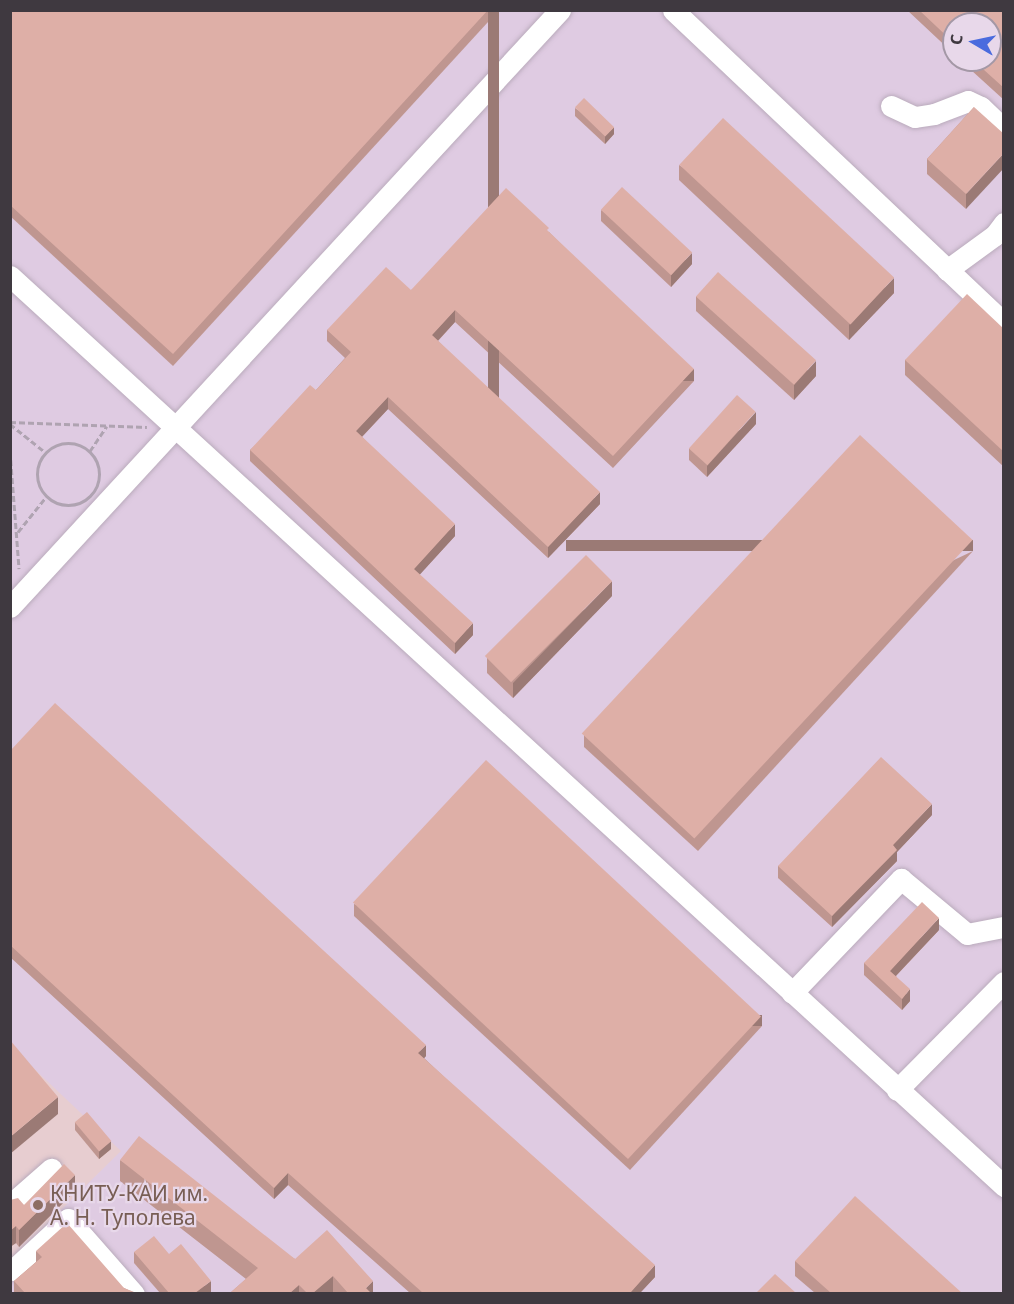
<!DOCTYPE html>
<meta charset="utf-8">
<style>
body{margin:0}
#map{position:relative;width:1014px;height:1304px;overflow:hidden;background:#e8d8ea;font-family:"Noto Sans",sans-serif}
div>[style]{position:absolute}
.built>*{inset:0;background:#dfcbe2}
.education>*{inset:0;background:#e7cdd0}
.path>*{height:3px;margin-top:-1.5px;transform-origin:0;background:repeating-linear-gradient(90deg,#afa3b1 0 6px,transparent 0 9px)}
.path>.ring{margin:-1.5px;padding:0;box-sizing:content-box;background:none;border:3px solid #afa3b1;border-radius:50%}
.roads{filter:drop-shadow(0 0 2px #baabbc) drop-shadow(0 0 2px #baabbc)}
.minor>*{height:21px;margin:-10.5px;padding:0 10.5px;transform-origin:10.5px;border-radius:10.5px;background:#fff}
.wall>*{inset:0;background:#bf9690}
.shaded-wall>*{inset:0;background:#9b7a75;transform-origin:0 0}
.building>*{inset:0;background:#deafa7;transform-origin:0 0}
.dots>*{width:16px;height:16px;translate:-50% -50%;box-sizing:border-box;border:3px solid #e8d8ea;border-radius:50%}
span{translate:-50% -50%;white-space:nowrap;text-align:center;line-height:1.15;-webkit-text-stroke:4.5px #e8d8ea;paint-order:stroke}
.education-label{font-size:21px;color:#785e54}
.left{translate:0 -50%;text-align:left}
.frame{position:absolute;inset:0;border:12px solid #3f3940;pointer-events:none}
.north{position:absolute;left:942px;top:12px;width:60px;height:60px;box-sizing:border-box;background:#e8d8ea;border:2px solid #a498a6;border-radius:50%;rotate:279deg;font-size:16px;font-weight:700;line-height:24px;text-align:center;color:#3f3940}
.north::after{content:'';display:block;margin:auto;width:21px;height:27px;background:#4a6bde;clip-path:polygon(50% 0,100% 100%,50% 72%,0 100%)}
</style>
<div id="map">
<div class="built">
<i style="clip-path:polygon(evenodd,10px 11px,1003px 11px,1003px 1293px,11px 1293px,10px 11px,954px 24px,990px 24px,990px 60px,954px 60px,954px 24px)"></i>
</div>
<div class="education">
<i style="clip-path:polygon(10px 1046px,121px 1151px,11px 1259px,10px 1259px)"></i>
</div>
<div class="path">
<i style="left:10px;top:422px;width:137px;rotate:2.1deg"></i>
<i style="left:10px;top:424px;width:45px;rotate:38.7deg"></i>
<i class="ring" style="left:37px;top:443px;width:59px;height:59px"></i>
<i style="left:10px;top:451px;width:118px;rotate:85.6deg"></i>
<i style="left:90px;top:451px;width:30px;rotate:-56deg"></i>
<i style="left:18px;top:532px;width:45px;rotate:-51.3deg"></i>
</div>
<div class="roads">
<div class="minor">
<i style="left:673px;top:10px;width:456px;rotate:43.4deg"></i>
<i style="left:891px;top:106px;width:26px;rotate:25deg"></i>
<i style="left:915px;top:117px;width:19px;rotate:-9deg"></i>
<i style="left:934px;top:114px;width:36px;rotate:-21deg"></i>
<i style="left:968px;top:101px;width:14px;rotate:25deg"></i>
<i style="left:981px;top:107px;width:32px;rotate:44deg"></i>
<i style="left:947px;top:270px;width:59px;rotate:-36.1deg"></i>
<i style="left:995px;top:235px;width:15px;rotate:-53deg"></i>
<i style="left:10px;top:276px;width:1348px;rotate:42.47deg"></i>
<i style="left:10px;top:607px;width:812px;rotate:-47.35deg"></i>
<i style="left:792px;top:993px;width:158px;rotate:-46.3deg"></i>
<i style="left:901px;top:879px;width:86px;rotate:39.8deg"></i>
<i style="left:967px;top:934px;width:38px;rotate:-11deg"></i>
<i style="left:897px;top:1090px;width:152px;rotate:-45.3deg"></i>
<i style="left:10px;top:1205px;width:55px;rotate:-41.3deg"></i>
<i style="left:13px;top:1270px;width:75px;rotate:-42.8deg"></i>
<i style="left:68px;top:1219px;width:100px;rotate:48.7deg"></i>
</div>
</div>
<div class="wall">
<i style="clip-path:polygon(10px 10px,499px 10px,173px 366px,10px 216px)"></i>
<i style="clip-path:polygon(907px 10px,1004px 10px,1004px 100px,960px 60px,990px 60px,954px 24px,954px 54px)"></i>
<i style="clip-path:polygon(974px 107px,966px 209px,927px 174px,927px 159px)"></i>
<i style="clip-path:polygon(575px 108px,614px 134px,605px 144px,575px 116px)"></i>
<i style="clip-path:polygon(679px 165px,894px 293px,849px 340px,679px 180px)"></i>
<i style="clip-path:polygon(601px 210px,692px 264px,671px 287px,601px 221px)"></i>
<i style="clip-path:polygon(549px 232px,694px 381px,613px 468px,455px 322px,438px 341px,600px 504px,548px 558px,388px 409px,362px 437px,455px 536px,419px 575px,473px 635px,455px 654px,250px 461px,250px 450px,316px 390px,345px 358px,327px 341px,327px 330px,411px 290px)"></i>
<i style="clip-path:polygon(696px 296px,816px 376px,794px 400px,696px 311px)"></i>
<i style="clip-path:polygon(1004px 329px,1004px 467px,905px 375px,905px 360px)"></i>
<i style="clip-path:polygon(756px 424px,707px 477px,689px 460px,689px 449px)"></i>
<i style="clip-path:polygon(973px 551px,698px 851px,584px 747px,584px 735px)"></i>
<i style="clip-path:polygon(612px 596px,513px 698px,487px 673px,487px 658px)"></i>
<i style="clip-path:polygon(10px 751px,426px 1056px,424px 1058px,655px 1277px,640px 1293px,410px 1293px,288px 1185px,274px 1199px,10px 957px)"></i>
<i style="clip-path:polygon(932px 815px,897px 852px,897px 861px,832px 927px,778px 878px,778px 866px)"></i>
<i style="clip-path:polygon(354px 904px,762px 1026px,630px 1170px,354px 916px)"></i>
<i style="clip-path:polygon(939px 930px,896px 976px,910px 1001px,902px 1010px,864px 975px,864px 963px)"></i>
<i style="clip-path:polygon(75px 1122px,111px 1149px,99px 1159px,75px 1130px)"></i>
<i style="clip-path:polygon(120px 1160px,295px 1259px,373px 1293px,230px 1293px,246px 1279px,120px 1181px)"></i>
<i style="clip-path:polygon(75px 1191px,19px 1247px,16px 1243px,10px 1247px,10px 1200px,24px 1205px)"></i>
<i style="clip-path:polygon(36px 1251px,124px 1288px,135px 1293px,14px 1293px,14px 1281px,36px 1262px)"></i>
<i style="clip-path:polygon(134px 1252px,169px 1254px,211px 1292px,209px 1293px,160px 1293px,134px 1263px)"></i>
<i style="clip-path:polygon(795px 1261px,962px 1293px,815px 1293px,795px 1276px)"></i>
</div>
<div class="shaded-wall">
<i style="left:488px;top:10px;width:11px;height:466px"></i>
<i style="clip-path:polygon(614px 127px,614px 134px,605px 144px,605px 136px)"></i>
<i style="clip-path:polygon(1004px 153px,1004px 168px,966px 209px,966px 194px)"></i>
<i style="clip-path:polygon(692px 253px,692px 264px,671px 287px,671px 275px)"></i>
<i style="clip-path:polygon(894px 278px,894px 293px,849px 340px,849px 325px)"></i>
<i style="clip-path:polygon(455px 310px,455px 322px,432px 347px,432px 335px)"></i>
<i style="clip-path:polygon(816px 361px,816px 376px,794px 400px,794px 385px)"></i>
<i style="left:694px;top:369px;width:12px;height:119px;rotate:90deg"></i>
<i style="clip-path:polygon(388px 397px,388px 409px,356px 443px,356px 431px)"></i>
<i style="clip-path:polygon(756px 412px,756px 424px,707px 477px,707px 466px)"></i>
<i style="clip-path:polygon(600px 492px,600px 504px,548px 558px,548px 547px)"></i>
<i style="clip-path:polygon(455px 524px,455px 536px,414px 581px,414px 569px)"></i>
<i style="left:973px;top:540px;width:11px;height:407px;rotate:90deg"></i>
<i style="clip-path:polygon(612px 581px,612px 596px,513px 698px,513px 683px)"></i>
<i style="clip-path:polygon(473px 623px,473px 635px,455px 654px,455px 643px)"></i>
<i style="clip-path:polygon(932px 804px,932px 815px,897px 852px,897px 861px,832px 927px,832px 916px,893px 845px)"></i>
<i style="clip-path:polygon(939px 918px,939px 930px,890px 982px,890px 971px)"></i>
<i style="clip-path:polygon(910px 989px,910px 1001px,902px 1010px,902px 999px)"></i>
<i style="left:762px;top:1015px;width:11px;height:195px;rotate:90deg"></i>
<i style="clip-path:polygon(426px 1045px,426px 1056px,418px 1065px,418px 1053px)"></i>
<i style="clip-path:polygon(58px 1097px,58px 1114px,10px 1154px,10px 1137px)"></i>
<i style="clip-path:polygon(111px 1141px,111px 1149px,99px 1159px,99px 1151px)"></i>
<i style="clip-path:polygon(288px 1173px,288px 1185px,274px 1199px,274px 1188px)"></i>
<i style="clip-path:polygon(75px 1175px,75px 1191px,19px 1247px,19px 1230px)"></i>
<i style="clip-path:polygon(16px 1226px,16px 1243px,10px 1247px,10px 1231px)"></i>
<i style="clip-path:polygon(655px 1265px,655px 1277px,640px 1293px,630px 1293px)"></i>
<i style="clip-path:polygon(333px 1276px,333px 1293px,313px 1293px)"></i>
<i style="clip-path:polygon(211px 1281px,211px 1292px,209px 1293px,195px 1293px)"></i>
<i style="clip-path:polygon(373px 1281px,373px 1293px,366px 1293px,366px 1288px)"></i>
<i style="clip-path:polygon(299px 1285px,299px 1293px,290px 1293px)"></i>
</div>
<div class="building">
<i style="clip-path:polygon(10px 10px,488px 10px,173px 354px,10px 205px)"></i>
<i style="clip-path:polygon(919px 10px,1004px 10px,1004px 88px,973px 60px,990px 60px,990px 24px,954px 24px,954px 43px)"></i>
<i style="left:584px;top:98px;width:42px;height:13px;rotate:44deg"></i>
<i style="clip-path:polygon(974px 107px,1004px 134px,1004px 153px,966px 194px,927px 159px)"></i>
<i style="left:723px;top:118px;width:234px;height:64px;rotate:43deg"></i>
<i style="left:622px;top:187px;width:96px;height:31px;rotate:43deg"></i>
<i style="clip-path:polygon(506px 188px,549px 228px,547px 230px,694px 369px,613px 456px,455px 310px,432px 335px,600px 492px,548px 547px,388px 397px,356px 431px,455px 524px,414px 569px,473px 623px,455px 643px,250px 450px,310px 385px,316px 390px,351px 352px,327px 330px,386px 267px,411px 290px)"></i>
<i style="left:718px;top:272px;width:132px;height:33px;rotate:42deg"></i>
<i style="clip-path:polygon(967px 294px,1004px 329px,1004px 452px,905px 360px)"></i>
<i style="left:737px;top:395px;width:25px;height:72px;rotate:42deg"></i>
<i style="left:860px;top:435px;width:154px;height:408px;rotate:43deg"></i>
<i style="left:586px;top:555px;width:37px;height:143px;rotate:45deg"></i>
<i style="clip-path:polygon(55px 703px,426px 1045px,418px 1053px,655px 1265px,630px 1293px,423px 1293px,288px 1173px,274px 1188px,10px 945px,10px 751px)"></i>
<i style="clip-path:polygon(881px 757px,932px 804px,893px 845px,897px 850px,832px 916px,778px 866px)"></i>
<i style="left:486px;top:760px;width:376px;height:195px;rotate:43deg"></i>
<i style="clip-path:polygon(922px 902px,939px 918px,890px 971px,910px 989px,902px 999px,864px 963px)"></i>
<i style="clip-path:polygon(10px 1040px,58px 1097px,10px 1137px)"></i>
<i style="left:87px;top:1112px;width:38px;height:16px;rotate:50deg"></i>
<i style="clip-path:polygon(139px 1136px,295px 1259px,327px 1230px,373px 1281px,366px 1288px,371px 1293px,348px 1293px,333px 1276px,313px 1293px,307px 1293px,299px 1285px,290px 1293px,230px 1293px,258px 1268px,120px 1160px)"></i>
<i style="clip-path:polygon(64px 1164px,75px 1175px,19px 1230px,16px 1226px,10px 1231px,10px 1200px,18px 1198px,24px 1205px)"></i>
<i style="clip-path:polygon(855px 1196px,962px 1293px,831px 1293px,795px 1261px)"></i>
<i style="clip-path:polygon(67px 1223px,124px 1288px,134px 1292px,135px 1293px,25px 1293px,14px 1281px,42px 1257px,36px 1251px)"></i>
<i style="clip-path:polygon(154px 1236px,169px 1254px,181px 1244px,211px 1281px,195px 1293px,169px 1293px,134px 1252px)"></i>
<i style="clip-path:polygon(775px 1274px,796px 1293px,756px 1293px)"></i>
</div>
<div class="dots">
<i style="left:38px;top:1205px;background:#8d6e63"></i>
</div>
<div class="education-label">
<span class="left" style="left:50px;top:1205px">КНИТУ-КАИ им.<br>А. Н. Туполева</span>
</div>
<div class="frame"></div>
<div class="north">С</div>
</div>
